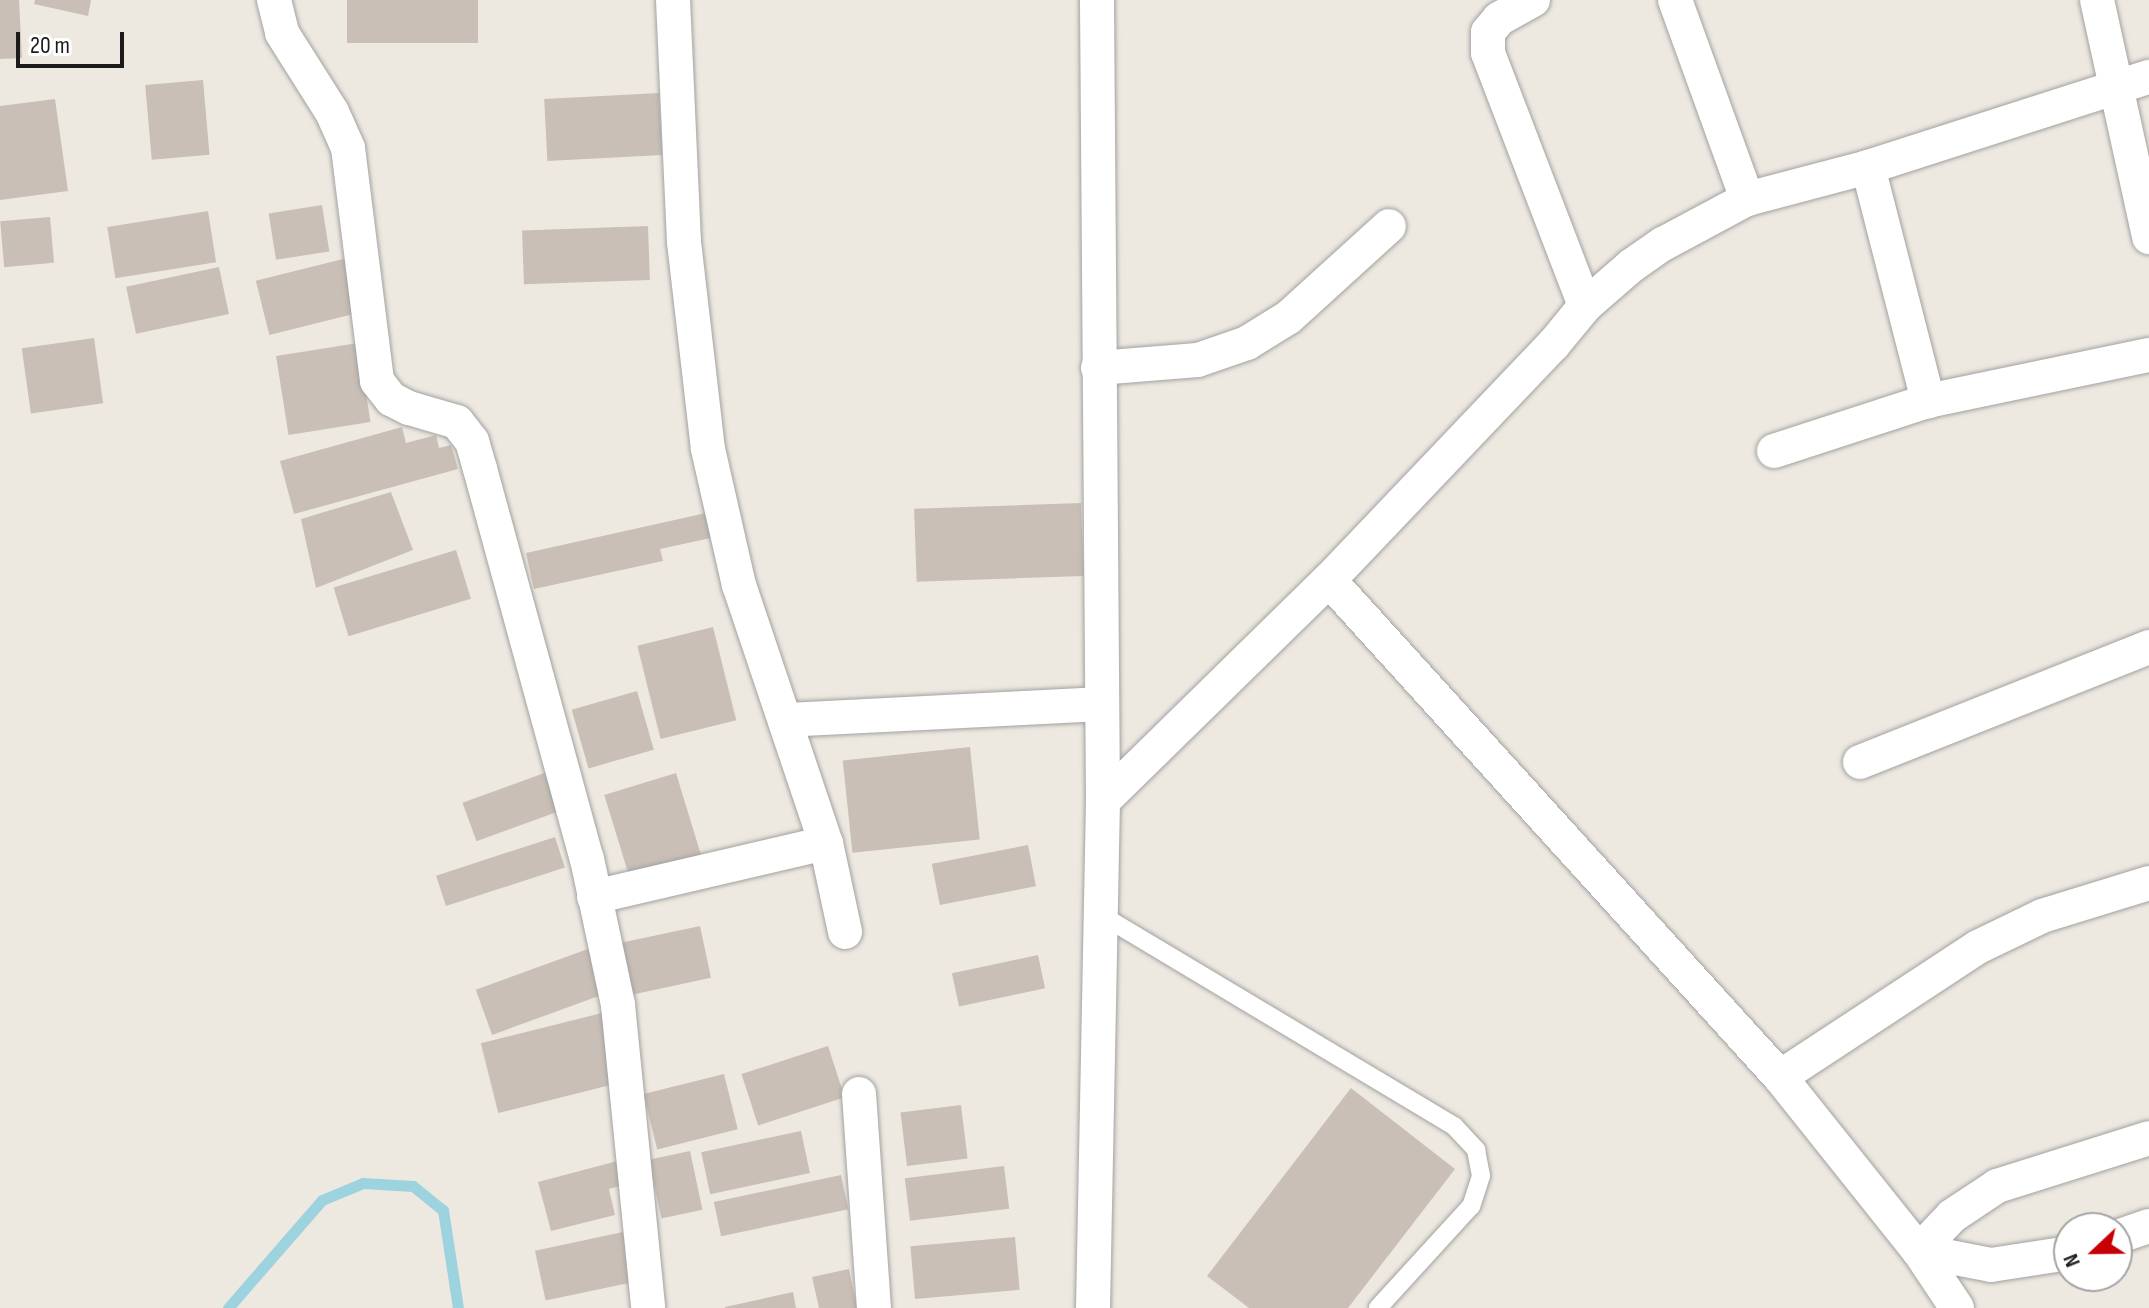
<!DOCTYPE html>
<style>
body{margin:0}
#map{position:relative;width:2149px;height:1308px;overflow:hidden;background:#eee9e0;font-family:"Sofia Sans Condensed",sans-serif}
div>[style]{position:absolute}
.stream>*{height:11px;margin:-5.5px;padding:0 5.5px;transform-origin:5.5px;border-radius:5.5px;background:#9dd2df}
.building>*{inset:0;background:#cabfb6;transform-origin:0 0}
.roads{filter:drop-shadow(0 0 2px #a2a2a2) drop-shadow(0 0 2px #a2a2a2)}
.lane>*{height:18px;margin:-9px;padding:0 9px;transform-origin:9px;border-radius:9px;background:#fff}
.street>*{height:34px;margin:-17px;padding:0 17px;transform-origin:17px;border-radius:17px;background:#fff}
span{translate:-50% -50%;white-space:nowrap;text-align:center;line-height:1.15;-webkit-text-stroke:8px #fff;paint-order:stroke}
.north{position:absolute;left:2053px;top:1212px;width:80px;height:80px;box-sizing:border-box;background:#fff;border:2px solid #a4a4a4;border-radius:50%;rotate:248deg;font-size:22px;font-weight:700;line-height:32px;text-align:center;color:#1b1b1b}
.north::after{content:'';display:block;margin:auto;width:28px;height:36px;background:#c70006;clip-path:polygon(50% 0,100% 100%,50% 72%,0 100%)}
.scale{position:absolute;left:16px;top:32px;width:108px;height:36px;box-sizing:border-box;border:4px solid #1b1b1b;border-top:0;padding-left:10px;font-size:24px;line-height:28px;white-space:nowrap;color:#1b1b1b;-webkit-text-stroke:6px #fff;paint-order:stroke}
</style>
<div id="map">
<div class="stream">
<i style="left:228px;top:1308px;width:143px;rotate:-49deg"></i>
<i style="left:322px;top:1200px;width:44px;rotate:-22.5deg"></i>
<i style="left:363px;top:1183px;width:50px;rotate:3.4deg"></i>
<i style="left:413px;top:1186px;width:38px;rotate:39deg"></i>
<i style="left:443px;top:1210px;width:99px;rotate:81.3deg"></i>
</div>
<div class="building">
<i style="clip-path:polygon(0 0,19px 0,22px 58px,0 59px)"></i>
<i style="clip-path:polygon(35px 0,91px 0,88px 16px,34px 4px)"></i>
<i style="left:347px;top:0;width:131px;height:43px"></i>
<i style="left:203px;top:80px;width:75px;height:58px;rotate:85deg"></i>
<i style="left:659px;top:93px;width:62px;height:115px;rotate:87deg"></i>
<i style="clip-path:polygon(55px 99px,68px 191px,0 200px,0 106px)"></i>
<i style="left:322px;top:205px;width:47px;height:54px;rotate:81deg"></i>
<i style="left:208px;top:211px;width:52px;height:102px;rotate:81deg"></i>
<i style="left:50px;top:217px;width:46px;height:50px;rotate:85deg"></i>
<i style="left:648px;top:226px;width:54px;height:126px;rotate:88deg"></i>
<i style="left:347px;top:258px;width:56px;height:94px;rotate:76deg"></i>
<i style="left:219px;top:267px;width:48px;height:95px;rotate:78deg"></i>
<i style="left:94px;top:338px;width:66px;height:73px;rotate:82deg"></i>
<i style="left:358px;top:343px;width:80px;height:83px;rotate:81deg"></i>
<i style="clip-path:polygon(402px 427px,406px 443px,436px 435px,439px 448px,451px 445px,458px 469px,294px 514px,280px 461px)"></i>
<i style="clip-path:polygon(391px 492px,413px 550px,316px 588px,301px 519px)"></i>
<i style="left:1081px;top:503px;width:73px;height:167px;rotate:88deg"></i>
<i style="clip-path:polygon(715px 511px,720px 536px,660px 549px,663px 561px,534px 589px,526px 553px)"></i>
<i style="left:456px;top:550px;width:51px;height:128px;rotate:73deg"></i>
<i style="left:713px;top:627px;width:96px;height:78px;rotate:76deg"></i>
<i style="left:637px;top:691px;width:61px;height:68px;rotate:74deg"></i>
<i style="left:970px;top:747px;width:93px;height:128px;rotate:84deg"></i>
<i style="left:547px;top:772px;width:41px;height:90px;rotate:70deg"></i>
<i style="left:676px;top:773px;width:88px;height:75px;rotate:73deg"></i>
<i style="left:555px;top:837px;width:32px;height:125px;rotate:72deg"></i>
<i style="left:1028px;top:845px;width:42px;height:98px;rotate:79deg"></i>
<i style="left:700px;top:926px;width:53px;height:82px;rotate:78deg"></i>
<i style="left:596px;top:946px;width:48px;height:128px;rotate:70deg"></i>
<i style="left:1038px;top:955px;width:34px;height:88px;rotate:78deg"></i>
<i style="left:606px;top:1012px;width:72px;height:129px;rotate:76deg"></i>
<i style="left:828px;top:1046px;width:54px;height:91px;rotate:72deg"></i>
<i style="left:724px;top:1074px;width:57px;height:83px;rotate:76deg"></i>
<i style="clip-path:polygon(1351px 1088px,1455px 1169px,1348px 1308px,1249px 1308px,1207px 1276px)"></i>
<i style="left:961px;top:1105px;width:54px;height:61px;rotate:83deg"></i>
<i style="left:801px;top:1131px;width:43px;height:102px;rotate:78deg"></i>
<i style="left:690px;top:1151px;width:60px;height:42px;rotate:78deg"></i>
<i style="clip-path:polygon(625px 1159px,632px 1183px,609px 1189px,615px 1215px,551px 1231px,538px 1182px)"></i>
<i style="left:1004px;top:1166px;width:43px;height:100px;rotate:83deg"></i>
<i style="left:841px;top:1175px;width:35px;height:130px;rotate:78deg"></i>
<i style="left:623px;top:1232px;width:51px;height:90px;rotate:78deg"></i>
<i style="left:1015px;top:1237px;width:53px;height:105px;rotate:85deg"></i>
<i style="clip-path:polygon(849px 1269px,857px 1308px,819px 1308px,812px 1277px)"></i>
<i style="clip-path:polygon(793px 1292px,796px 1308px,725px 1308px,725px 1307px)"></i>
</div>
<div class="roads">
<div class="lane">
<i style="left:1098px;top:913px;width:415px;rotate:30.9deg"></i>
<i style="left:1454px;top:1126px;width:33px;rotate:47deg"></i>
<i style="left:1476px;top:1150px;width:26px;rotate:79deg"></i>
<i style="left:1481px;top:1176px;width:32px;rotate:108deg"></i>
<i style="left:1471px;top:1206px;width:138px;rotate:132.4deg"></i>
</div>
<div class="street">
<i style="left:274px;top:0;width:34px;rotate:76deg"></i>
<i style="left:282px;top:33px;width:93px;rotate:57.7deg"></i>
<i style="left:332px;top:112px;width:39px;rotate:66deg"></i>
<i style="left:348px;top:148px;width:235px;rotate:82.9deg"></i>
<i style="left:377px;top:381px;width:23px;rotate:52deg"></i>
<i style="left:391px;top:399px;width:20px;rotate:27deg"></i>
<i style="left:409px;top:408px;width:50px;rotate:16.3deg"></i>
<i style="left:457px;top:422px;width:24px;rotate:52deg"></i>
<i style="left:472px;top:441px;width:29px;rotate:74deg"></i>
<i style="left:480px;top:469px;width:404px;rotate:74.7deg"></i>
<i style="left:587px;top:859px;width:149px;rotate:78deg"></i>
<i style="left:618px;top:1005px;width:304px;rotate:84.3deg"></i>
<i style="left:673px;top:0;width:242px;rotate:87.4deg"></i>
<i style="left:684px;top:242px;width:208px;rotate:83.4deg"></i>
<i style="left:708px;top:449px;width:139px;rotate:77.2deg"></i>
<i style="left:739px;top:585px;width:272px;rotate:71.4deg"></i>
<i style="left:826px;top:843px;width:91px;rotate:77.9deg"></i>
<i style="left:1533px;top:0;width:39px;rotate:151deg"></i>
<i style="left:1499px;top:19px;width:17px;rotate:130deg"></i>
<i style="left:1488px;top:32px;width:21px;rotate:90deg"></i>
<i style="left:1488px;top:53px;width:271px;rotate:69deg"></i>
<i style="left:1675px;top:0;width:212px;rotate:70.1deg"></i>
<i style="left:2097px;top:0;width:243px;rotate:77.6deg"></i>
<i style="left:1868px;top:167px;width:242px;rotate:75.6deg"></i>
<i style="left:1098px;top:368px;width:100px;rotate:-4.6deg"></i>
<i style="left:1198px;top:360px;width:52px;rotate:-19.1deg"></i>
<i style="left:1247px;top:343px;width:49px;rotate:-31.8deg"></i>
<i style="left:1289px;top:317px;width:135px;rotate:-42.3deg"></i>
<i style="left:1774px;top:451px;width:162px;rotate:-18deg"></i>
<i style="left:1928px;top:401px;width:226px;rotate:-11.8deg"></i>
<i style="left:1329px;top:580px;width:671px;rotate:47.78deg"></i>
<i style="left:1780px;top:1077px;width:223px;rotate:51.4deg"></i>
<i style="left:1919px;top:1251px;width:73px;rotate:11deg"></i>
<i style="left:1991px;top:1265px;width:79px;rotate:-8.7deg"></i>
<i style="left:785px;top:720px;width:316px;rotate:-2.9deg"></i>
<i style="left:1860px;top:762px;width:311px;rotate:-21.7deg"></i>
<i style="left:1103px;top:801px;width:316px;rotate:-44.4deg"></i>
<i style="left:1329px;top:580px;width:325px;rotate:-46.4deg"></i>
<i style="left:1553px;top:345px;width:50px;rotate:-50.6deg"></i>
<i style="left:1585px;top:306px;width:61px;rotate:-41deg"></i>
<i style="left:1631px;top:266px;width:39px;rotate:-35deg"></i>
<i style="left:1663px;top:244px;width:95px;rotate:-28.2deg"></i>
<i style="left:1747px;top:199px;width:125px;rotate:-14.8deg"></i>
<i style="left:1868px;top:167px;width:295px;rotate:-17.8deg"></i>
<i style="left:594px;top:897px;width:238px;rotate:-13.1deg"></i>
<i style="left:1780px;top:1077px;width:237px;rotate:-33.3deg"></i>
<i style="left:1978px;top:947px;width:71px;rotate:-25.8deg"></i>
<i style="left:2042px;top:916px;width:112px;rotate:-17.1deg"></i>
<i style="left:859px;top:1094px;width:215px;rotate:86deg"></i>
<i style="left:2117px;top:1237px;width:34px;rotate:-19deg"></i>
<i style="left:1093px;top:1308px;width:507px;rotate:-88.87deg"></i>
<i style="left:1103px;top:801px;width:801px;rotate:-90.43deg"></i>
<i style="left:1957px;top:1308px;width:69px;rotate:-123.7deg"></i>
<i style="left:1919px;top:1251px;width:48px;rotate:-46.7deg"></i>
<i style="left:1952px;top:1216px;width:54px;rotate:-33.7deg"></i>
<i style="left:1997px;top:1186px;width:159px;rotate:-17.5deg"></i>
</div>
</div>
<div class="north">N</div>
<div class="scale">20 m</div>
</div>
